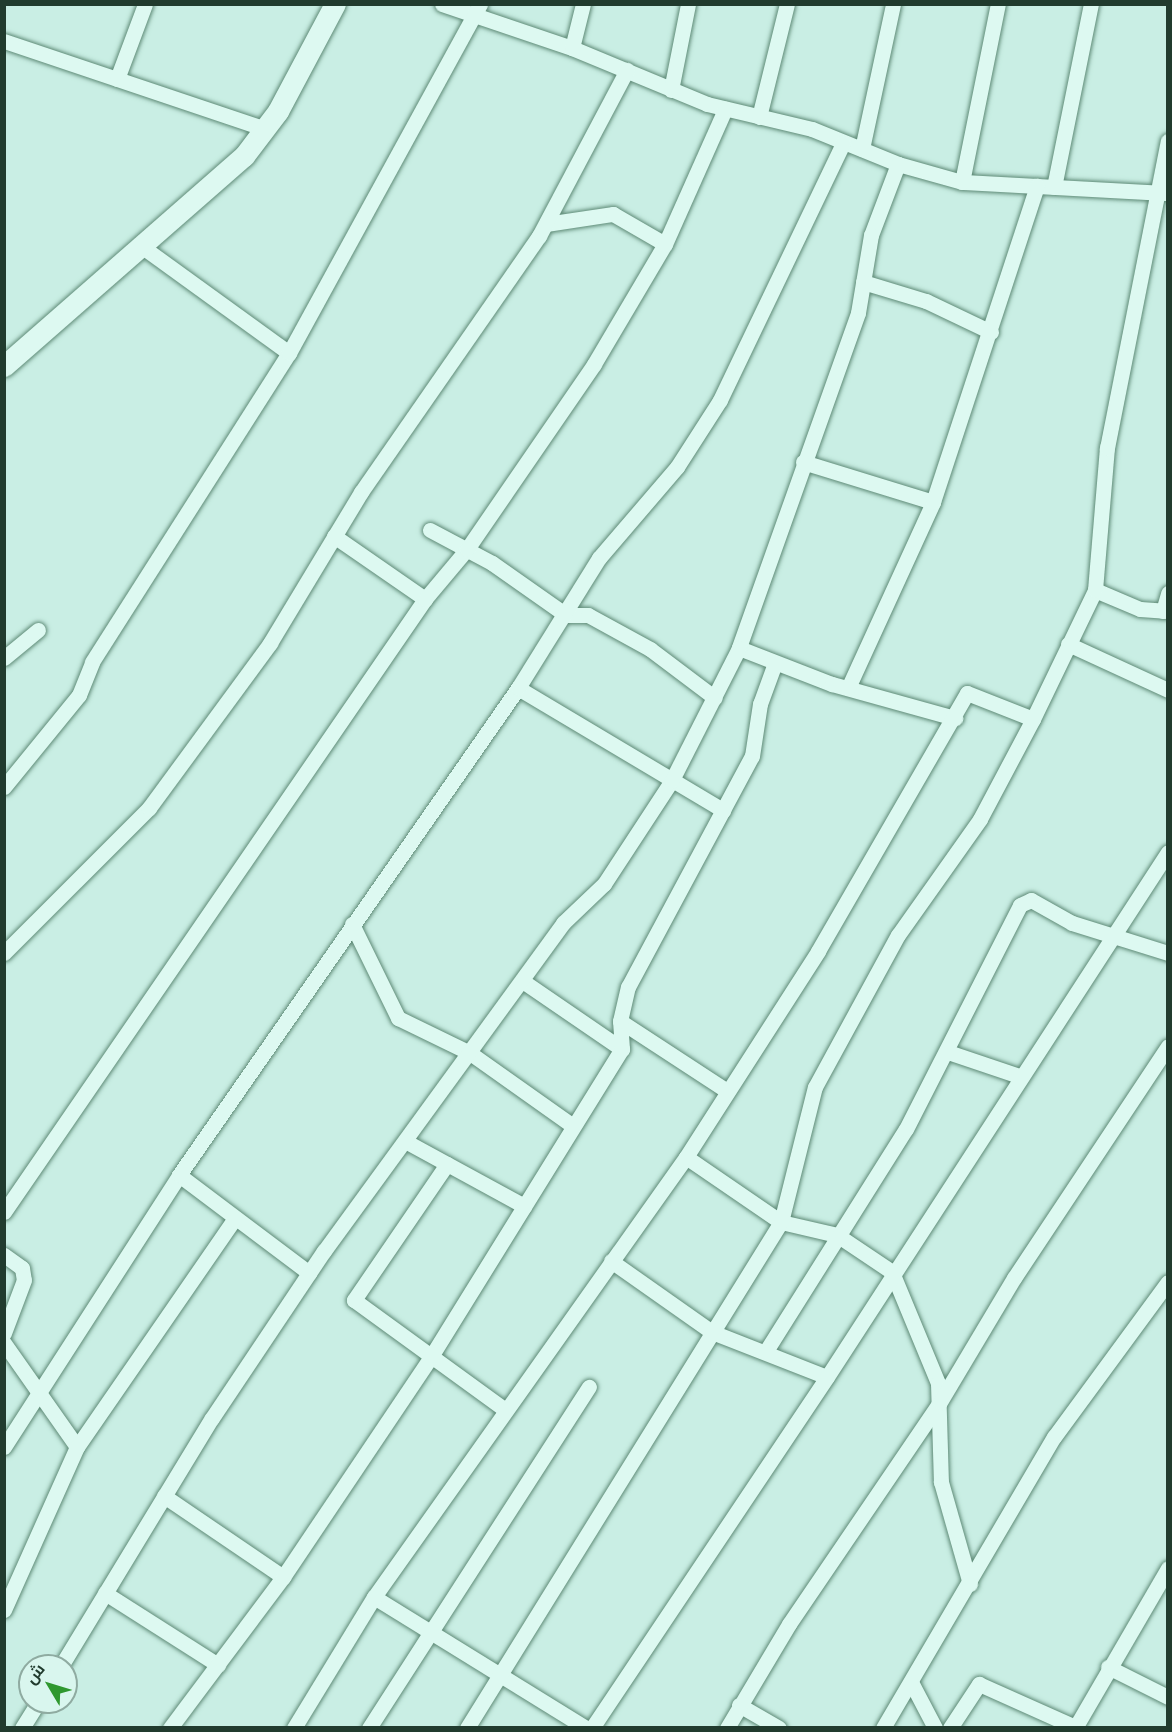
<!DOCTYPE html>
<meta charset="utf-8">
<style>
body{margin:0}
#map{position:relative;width:1172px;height:1732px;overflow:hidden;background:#c9eee4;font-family:"Roboto Serif",Cairo,serif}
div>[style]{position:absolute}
.roads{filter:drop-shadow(0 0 2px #5e8a76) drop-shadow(0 0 2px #5e8a76)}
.street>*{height:15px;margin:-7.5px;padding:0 7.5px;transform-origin:7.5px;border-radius:7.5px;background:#ddf9f1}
.secondary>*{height:21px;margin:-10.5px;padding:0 10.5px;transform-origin:10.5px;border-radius:10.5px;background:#ddf9f1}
span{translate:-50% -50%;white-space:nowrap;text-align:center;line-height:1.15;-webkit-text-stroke:4.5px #d9f6ee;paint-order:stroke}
.frame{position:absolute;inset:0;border:6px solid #213b2e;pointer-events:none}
.north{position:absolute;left:18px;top:1654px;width:60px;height:60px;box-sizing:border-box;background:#d9f6ee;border:2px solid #8faba1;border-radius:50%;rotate:308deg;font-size:16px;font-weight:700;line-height:24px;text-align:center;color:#213b2e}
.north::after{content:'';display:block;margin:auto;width:21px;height:27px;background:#2f982f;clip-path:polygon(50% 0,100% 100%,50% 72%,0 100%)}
</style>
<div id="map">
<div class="roads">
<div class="street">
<i style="left:442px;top:4px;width:137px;rotate:18.7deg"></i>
<i style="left:572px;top:48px;width:146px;rotate:22.5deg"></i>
<i style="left:707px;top:104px;width:108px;rotate:13.4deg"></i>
<i style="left:812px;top:129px;width:93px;rotate:22.1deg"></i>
<i style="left:898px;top:164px;width:66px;rotate:15.7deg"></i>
<i style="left:962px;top:182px;width:205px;rotate:3.1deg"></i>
<i style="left:4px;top:41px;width:275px;rotate:18.6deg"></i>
<i style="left:572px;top:48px;width:45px;rotate:-76deg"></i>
<i style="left:117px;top:79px;width:80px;rotate:-69.5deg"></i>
<i style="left:671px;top:90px;width:88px;rotate:-78.8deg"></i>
<i style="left:759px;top:117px;width:116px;rotate:-76.1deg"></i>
<i style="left:862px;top:149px;width:148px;rotate:-77.9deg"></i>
<i style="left:898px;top:164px;width:76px;rotate:110.8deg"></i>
<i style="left:871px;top:235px;width:79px;rotate:99.5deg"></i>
<i style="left:858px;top:313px;width:356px;rotate:109.6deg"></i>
<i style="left:739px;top:648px;width:100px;rotate:21.2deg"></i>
<i style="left:832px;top:684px;width:128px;rotate:15.5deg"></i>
<i style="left:962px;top:182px;width:182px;rotate:-78.6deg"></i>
<i style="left:1054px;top:187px;width:187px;rotate:-78.6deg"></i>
<i style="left:546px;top:224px;width:68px;rotate:-8.5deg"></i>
<i style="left:613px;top:214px;width:60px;rotate:30deg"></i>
<i style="left:144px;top:248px;width:179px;rotate:35.9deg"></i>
<i style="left:863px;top:282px;width:66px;rotate:16.8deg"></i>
<i style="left:926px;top:301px;width:72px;rotate:25.5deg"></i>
<i style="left:803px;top:462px;width:136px;rotate:17.1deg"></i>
<i style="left:430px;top:530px;width:70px;rotate:28deg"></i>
<i style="left:492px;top:563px;width:90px;rotate:35.1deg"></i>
<i style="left:566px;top:615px;width:22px"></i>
<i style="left:588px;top:615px;width:71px;rotate:28.7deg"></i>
<i style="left:650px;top:649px;width:81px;rotate:37deg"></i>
<i style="left:334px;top:536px;width:111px;rotate:34.7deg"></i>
<i style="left:1095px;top:590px;width:49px;rotate:22.9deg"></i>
<i style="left:1140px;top:609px;width:28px;rotate:4deg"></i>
<i style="left:1163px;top:611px;width:19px;rotate:-74deg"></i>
<i style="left:1068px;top:644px;width:110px;rotate:24.7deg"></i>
<i style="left:4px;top:658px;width:44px;rotate:-39.5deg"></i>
<i style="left:518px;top:688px;width:239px;rotate:30.8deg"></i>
<i style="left:848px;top:688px;width:205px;rotate:-65.4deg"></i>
<i style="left:933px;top:502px;width:333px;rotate:-71.8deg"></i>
<i style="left:4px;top:787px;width:119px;rotate:-50.8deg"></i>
<i style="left:79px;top:695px;width:35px;rotate:-68deg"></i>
<i style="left:92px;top:662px;width:366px;rotate:-57.5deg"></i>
<i style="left:289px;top:353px;width:398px;rotate:-61.3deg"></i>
<i style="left:352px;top:924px;width:105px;rotate:63.9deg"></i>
<i style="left:398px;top:1018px;width:80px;rotate:25.9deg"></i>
<i style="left:470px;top:1053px;width:126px;rotate:35.3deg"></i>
<i style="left:4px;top:953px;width:205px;rotate:-45deg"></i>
<i style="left:149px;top:808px;width:205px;rotate:-53.7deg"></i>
<i style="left:270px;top:643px;width:176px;rotate:-58.9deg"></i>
<i style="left:361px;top:492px;width:312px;rotate:-55.2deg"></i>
<i style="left:539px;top:236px;width:188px;rotate:-62.1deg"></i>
<i style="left:524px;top:982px;width:119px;rotate:34.4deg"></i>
<i style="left:620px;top:1021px;width:128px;rotate:33.2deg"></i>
<i style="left:948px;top:1052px;width:75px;rotate:18.7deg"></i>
<i style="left:405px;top:1141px;width:136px;rotate:28.6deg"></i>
<i style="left:686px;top:1157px;width:115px;rotate:34.4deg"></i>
<i style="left:781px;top:1222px;width:57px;rotate:13.1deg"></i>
<i style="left:837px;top:1235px;width:66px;rotate:33.9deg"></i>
<i style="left:892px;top:1272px;width:120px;rotate:67.5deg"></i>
<i style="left:938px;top:1383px;width:99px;rotate:88.3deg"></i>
<i style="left:941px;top:1482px;width:106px;rotate:74.1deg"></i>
<i style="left:447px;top:1164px;width:165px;rotate:124.4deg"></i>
<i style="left:354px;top:1300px;width:185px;rotate:36deg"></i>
<i style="left:179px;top:1175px;width:163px;rotate:37deg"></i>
<i style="left:4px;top:1212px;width:744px;rotate:-55.52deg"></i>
<i style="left:425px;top:599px;width:65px;rotate:-50deg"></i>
<i style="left:467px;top:549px;width:224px;rotate:-55.5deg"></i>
<i style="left:594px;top:364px;width:139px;rotate:-59.4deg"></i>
<i style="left:665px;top:244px;width:148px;rotate:-66deg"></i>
<i style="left:4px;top:1255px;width:22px;rotate:36deg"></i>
<i style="left:22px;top:1268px;width:12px;rotate:81deg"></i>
<i style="left:24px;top:1280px;width:57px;rotate:110.7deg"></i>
<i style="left:611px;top:1261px;width:123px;rotate:35.1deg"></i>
<i style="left:712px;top:1332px;width:123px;rotate:21.4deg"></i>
<i style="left:4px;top:1343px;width:127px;rotate:54.9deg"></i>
<i style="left:766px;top:1351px;width:262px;rotate:-57.8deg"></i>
<i style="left:906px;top:1129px;width:251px;rotate:-63deg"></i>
<i style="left:1020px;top:905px;width:12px;rotate:-24deg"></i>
<i style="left:1031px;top:900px;width:47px;rotate:29.3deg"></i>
<i style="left:1072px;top:923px;width:101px;rotate:17.4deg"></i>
<i style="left:4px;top:1447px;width:323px;rotate:-57.2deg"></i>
<i style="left:179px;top:1175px;width:593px;rotate:-55.16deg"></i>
<i style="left:518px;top:688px;width:153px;rotate:-58.1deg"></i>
<i style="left:599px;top:558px;width:120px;rotate:-49.4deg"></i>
<i style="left:677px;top:467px;width:80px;rotate:-57.3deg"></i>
<i style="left:720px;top:400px;width:285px;rotate:-64.4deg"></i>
<i style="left:164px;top:1496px;width:144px;rotate:34.2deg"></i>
<i style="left:105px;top:1593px;width:134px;rotate:32.5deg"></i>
<i style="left:374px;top:1597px;width:249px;rotate:31.7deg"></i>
<i style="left:4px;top:1610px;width:179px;rotate:-65.9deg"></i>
<i style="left:77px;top:1447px;width:278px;rotate:-55.4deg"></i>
<i style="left:61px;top:1666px;width:290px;rotate:-58.7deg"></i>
<i style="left:212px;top:1418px;width:201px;rotate:-56.2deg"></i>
<i style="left:324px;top:1251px;width:406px;rotate:-53.9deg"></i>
<i style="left:563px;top:923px;width:57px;rotate:-43.6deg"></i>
<i style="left:604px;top:884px;width:124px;rotate:-56.8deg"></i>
<i style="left:672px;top:780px;width:148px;rotate:-63.1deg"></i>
<i style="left:1108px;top:1667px;width:67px;rotate:26.6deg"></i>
<i style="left:911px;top:1682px;width:52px;rotate:62.4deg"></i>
<i style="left:739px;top:1705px;width:46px;rotate:29.9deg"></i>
<i style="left:22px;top:1728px;width:31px;rotate:-58deg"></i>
<i style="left:170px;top:1728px;width:189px;rotate:-53.2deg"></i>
<i style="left:283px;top:1577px;width:267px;rotate:-56.1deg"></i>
<i style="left:432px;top:1355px;width:360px;rotate:-58.2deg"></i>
<i style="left:622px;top:1049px;width:28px;rotate:-94deg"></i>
<i style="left:620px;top:1021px;width:35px;rotate:-77deg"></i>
<i style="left:628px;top:987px;width:262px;rotate:-61.8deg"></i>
<i style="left:752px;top:756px;width:53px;rotate:-81.3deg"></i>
<i style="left:760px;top:704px;width:44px;rotate:-69.9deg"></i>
<i style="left:294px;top:1728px;width:153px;rotate:-58.6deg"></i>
<i style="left:374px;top:1597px;width:539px;rotate:-54.66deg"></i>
<i style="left:686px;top:1157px;width:245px;rotate:-57.3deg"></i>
<i style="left:818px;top:951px;width:298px;rotate:-60deg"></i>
<i style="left:967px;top:693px;width:71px;rotate:21.5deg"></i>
<i style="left:1033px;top:719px;width:143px;rotate:-64.3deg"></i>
<i style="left:1095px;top:590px;width:143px;rotate:-85.2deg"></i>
<i style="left:1107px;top:448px;width:313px;rotate:-78.8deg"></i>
<i style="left:369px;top:1728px;width:406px;rotate:-57.2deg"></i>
<i style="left:467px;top:1728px;width:596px;rotate:-58.18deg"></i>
<i style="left:781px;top:1222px;width:139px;rotate:-75.9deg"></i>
<i style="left:815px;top:1087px;width:173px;rotate:-61.4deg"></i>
<i style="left:898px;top:935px;width:142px;rotate:-54.7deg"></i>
<i style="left:980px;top:819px;width:113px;rotate:-62.1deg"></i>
<i style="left:592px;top:1728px;width:422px;rotate:-56.2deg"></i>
<i style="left:827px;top:1377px;width:626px;rotate:-57deg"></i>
<i style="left:727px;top:1728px;width:121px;rotate:-59.2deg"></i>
<i style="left:789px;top:1624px;width:268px;rotate:-55.8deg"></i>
<i style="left:940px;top:1402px;width:144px;rotate:-59.2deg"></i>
<i style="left:1014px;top:1278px;width:278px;rotate:-56.4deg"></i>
<i style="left:883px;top:1728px;width:338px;rotate:-59.6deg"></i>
<i style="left:1054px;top:1437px;width:192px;rotate:-53.7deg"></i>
<i style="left:950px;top:1728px;width:53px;rotate:-56.6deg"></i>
<i style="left:979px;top:1684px;width:105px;rotate:24.1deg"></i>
<i style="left:1075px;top:1728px;width:185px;rotate:-59.8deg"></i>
</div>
<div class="secondary">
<i style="left:4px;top:366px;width:319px;rotate:-41.2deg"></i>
<i style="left:244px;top:156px;width:56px;rotate:-52.9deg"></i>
<i style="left:278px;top:111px;width:121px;rotate:-62deg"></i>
</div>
</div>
<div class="frame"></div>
<div class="north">ش</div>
</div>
